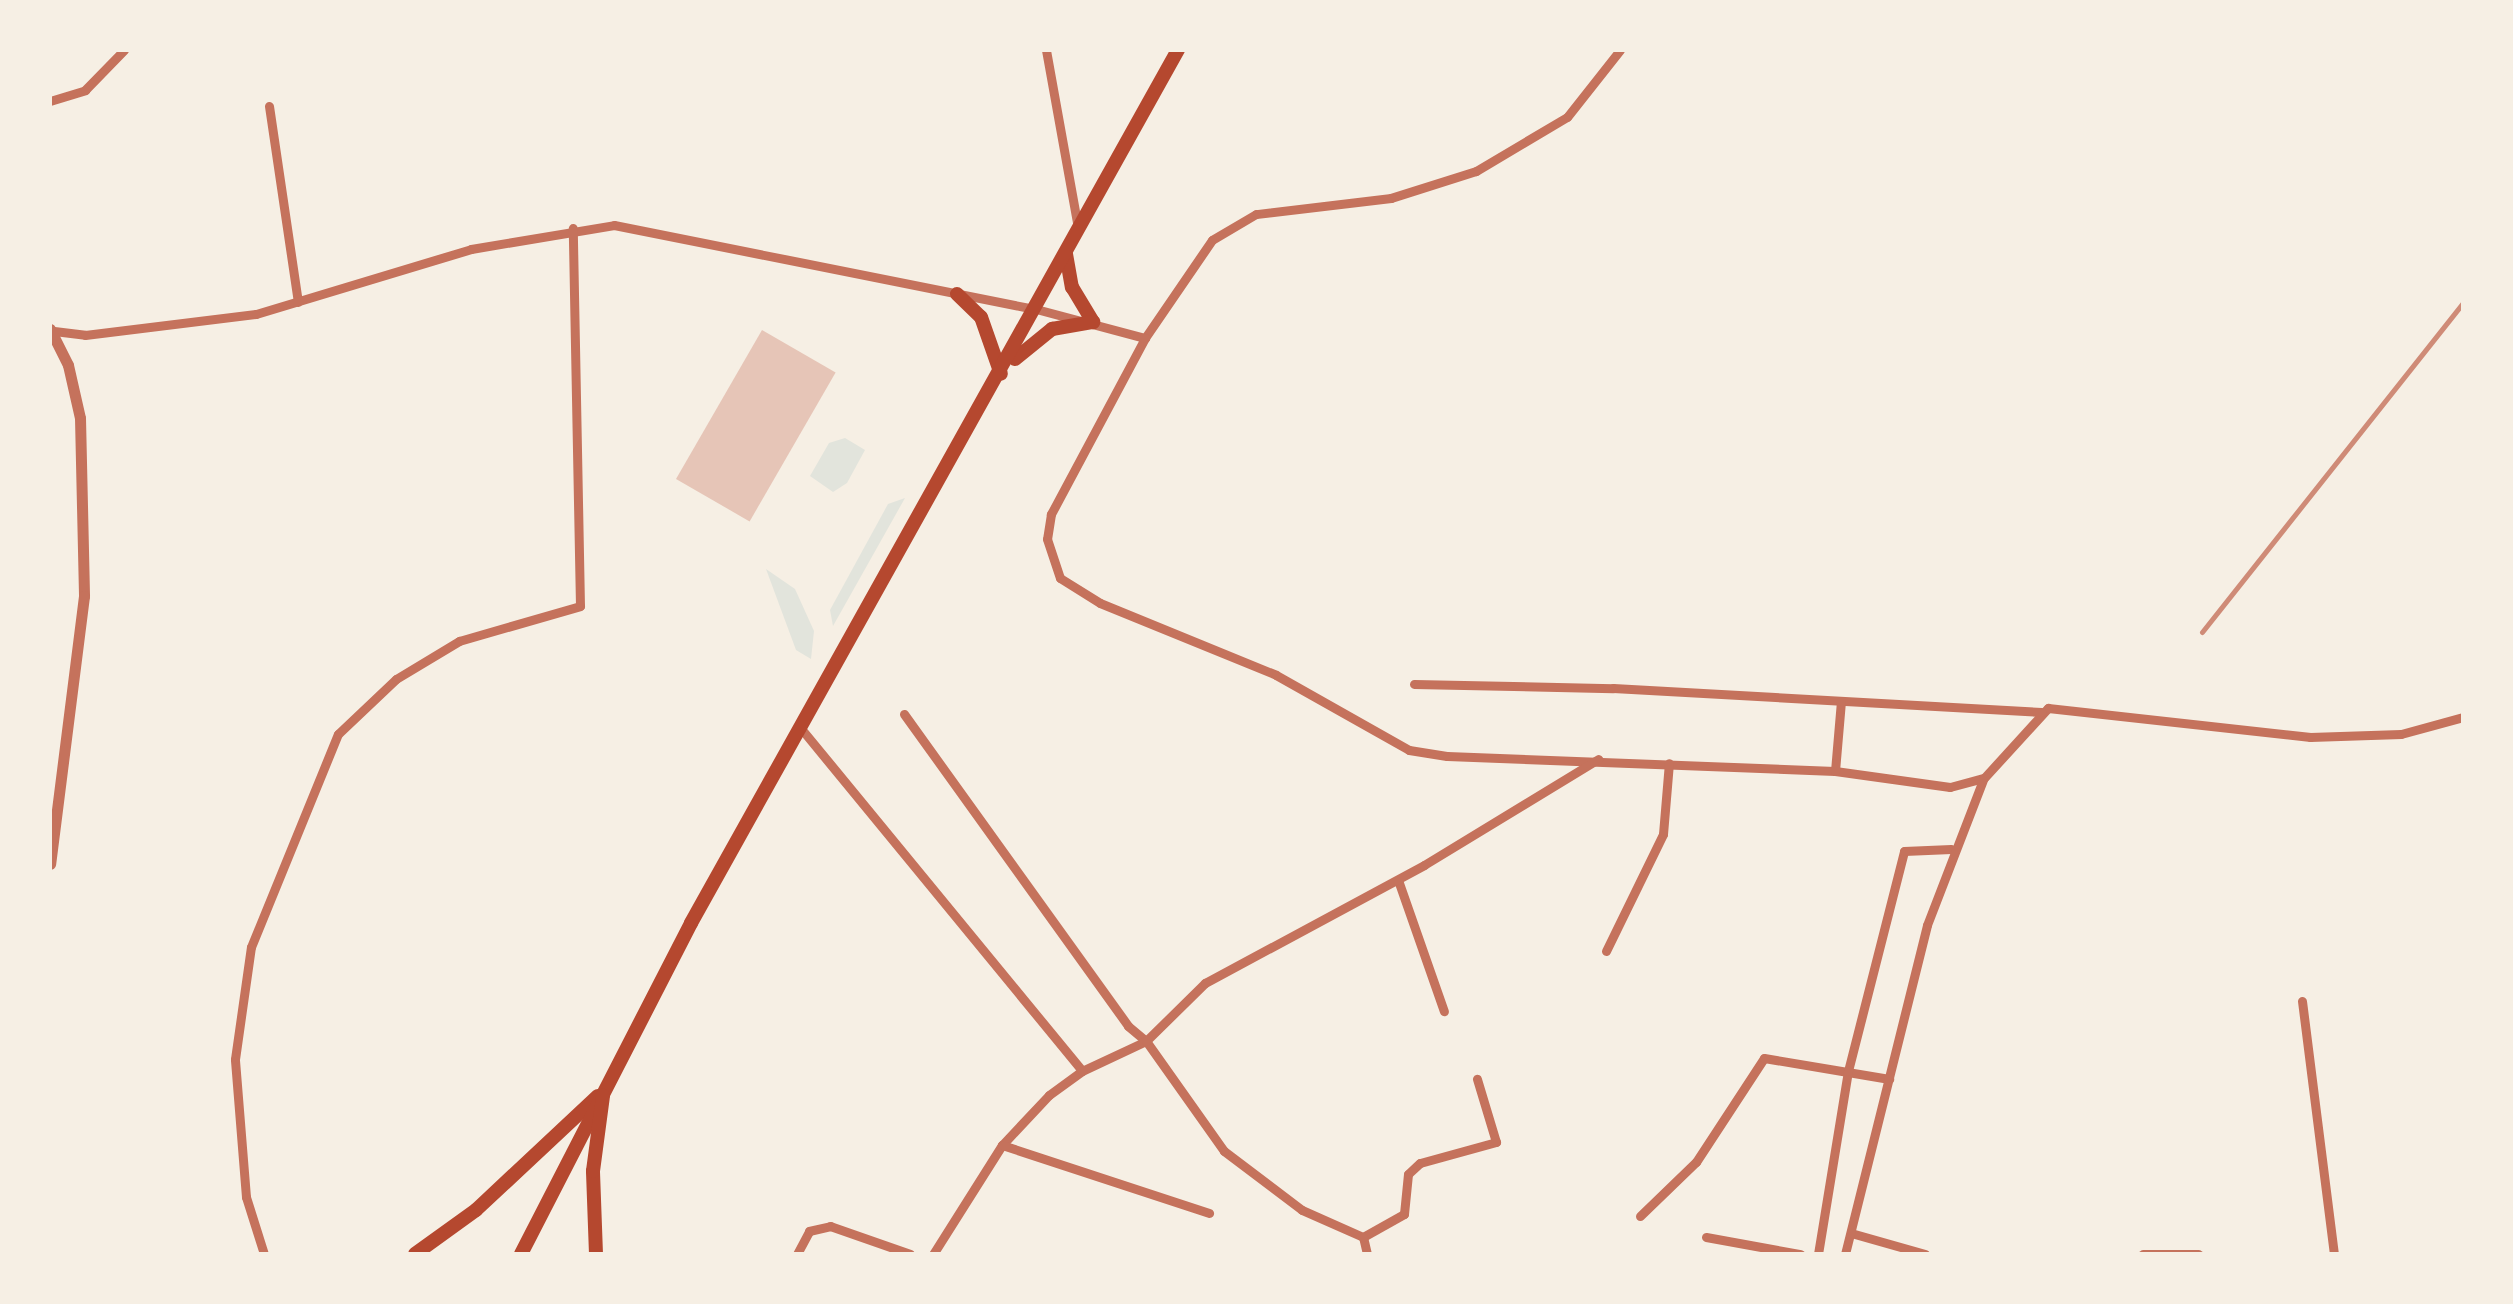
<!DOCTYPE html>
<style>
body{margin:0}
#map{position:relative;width:2513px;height:1304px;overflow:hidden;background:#f6efe4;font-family:Roboto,sans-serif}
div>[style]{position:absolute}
.green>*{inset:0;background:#e2e4dc}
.building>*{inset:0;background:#e6c5b7;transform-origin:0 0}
.minor>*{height:9px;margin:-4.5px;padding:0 4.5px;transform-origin:4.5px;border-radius:4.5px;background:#c5725c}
.tertiary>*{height:11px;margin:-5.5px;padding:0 5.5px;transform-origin:5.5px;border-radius:5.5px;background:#c5725c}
.primary>*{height:14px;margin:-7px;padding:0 7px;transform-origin:7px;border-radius:7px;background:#b5482f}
.rail>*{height:5px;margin:-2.5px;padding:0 2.5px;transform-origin:2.5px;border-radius:2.5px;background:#cf8b77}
span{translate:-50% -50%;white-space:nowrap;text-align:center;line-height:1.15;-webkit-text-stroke:10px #f6efe4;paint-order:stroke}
.frame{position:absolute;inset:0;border:52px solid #f6efe4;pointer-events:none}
</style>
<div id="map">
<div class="green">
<i style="clip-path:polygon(845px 438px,865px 450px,847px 483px,833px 492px,810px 476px,829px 443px)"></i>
<i style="clip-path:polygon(905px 498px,833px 626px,830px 610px,888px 504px)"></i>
<i style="clip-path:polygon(766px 569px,795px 589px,814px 631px,811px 659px,796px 650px)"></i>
</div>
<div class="building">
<i style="left:762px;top:330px;width:85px;height:172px;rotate:30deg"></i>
</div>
<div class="minor">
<i style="left:1046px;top:50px;width:180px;rotate:79.8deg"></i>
<i style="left:1620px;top:50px;width:85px;rotate:128.3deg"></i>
<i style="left:1567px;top:117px;width:106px;rotate:149.3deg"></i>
<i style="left:1476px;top:171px;width:89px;rotate:162.4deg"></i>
<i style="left:1391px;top:198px;width:136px;rotate:173.2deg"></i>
<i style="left:1256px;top:214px;width:51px;rotate:149.4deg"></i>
<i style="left:1212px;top:240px;width:119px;rotate:124.4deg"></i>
<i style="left:1145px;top:338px;width:200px;rotate:118.1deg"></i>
<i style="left:1051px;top:514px;width:25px;rotate:99deg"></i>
<i style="left:1047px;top:539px;width:41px;rotate:71.6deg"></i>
<i style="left:1060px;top:578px;width:47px;rotate:32deg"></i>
<i style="left:1100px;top:603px;width:190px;rotate:22.2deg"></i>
<i style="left:1276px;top:675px;width:153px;rotate:29.4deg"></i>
<i style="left:1409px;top:750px;width:38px;rotate:9deg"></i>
<i style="left:1447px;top:756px;width:388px;rotate:2.2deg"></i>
<i style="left:1835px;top:771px;width:116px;rotate:7.9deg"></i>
<i style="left:1950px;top:787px;width:35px;rotate:-15deg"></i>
<i style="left:1984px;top:778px;width:95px;rotate:-47.6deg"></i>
<i style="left:2048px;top:708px;width:264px;rotate:6.3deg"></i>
<i style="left:2310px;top:737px;width:91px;rotate:-1.9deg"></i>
<i style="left:2401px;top:734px;width:64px;rotate:-15.3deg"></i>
<i style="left:50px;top:101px;width:37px;rotate:-17deg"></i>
<i style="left:85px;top:90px;width:56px;rotate:-45.7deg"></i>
<i style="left:269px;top:106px;width:198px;rotate:81.6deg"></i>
<i style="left:54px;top:331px;width:31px;rotate:7deg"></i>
<i style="left:85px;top:335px;width:172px;rotate:-7deg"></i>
<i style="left:256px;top:314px;width:225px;rotate:-16.8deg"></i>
<i style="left:471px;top:249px;width:145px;rotate:-9.5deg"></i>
<i style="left:614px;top:225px;width:430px;rotate:11.3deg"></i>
<i style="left:1036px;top:309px;width:113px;rotate:14.9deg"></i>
<i style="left:1414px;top:684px;width:199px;rotate:1.2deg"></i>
<i style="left:1613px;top:688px;width:429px;rotate:3.2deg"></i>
<i style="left:904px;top:714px;width:384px;rotate:54.3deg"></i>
<i style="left:1128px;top:1026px;width:23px;rotate:40deg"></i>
<i style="left:1146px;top:1041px;width:71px;rotate:154.9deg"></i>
<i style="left:1082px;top:1071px;width:41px;rotate:144deg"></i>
<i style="left:1049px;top:1095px;width:69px;rotate:133.2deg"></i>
<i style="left:1002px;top:1145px;width:129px;rotate:122.3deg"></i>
<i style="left:799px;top:726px;width:446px;rotate:50.6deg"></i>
<i style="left:1835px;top:771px;width:70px;rotate:-85.1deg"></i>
<i style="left:1398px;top:880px;width:139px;rotate:70.7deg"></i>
<i style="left:1606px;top:951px;width:130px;rotate:-64deg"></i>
<i style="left:1663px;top:834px;width:71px;rotate:-85.2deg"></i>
<i style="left:2302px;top:1001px;width:255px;rotate:82.8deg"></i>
<i style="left:1002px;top:1145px;width:218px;rotate:18.2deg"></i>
<i style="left:1640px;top:1216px;width:78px;rotate:-44deg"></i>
<i style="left:1696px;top:1162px;width:124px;rotate:-56.8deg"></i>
<i style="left:1764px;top:1058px;width:127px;rotate:9.5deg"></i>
<i style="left:1851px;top:1233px;width:77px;rotate:15.8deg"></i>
<i style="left:1363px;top:1237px;width:47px;rotate:-29.3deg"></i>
<i style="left:1404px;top:1214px;width:40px;rotate:-84.3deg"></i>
<i style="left:1408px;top:1174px;width:16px;rotate:-43deg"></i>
<i style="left:1420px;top:1163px;width:79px;rotate:-15.4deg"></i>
<i style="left:1496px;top:1142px;width:66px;rotate:-106.8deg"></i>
<i style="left:1706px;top:1237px;width:96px;rotate:10.3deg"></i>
<i style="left:264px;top:1254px;width:60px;rotate:-107.5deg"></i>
<i style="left:246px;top:1197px;width:138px;rotate:-94.6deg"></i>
<i style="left:235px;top:1059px;width:113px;rotate:-81.9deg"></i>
<i style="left:251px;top:947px;width:230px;rotate:-67.8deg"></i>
<i style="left:338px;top:734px;width:80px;rotate:-43.5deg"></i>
<i style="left:396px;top:679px;width:74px;rotate:-31.1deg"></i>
<i style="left:459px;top:641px;width:126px;rotate:-16.1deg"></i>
<i style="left:580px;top:606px;width:378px;rotate:-91.1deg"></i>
<i style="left:797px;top:1254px;width:26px;rotate:-62deg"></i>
<i style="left:809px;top:1231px;width:22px;rotate:-13deg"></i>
<i style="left:830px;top:1226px;width:85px;rotate:19.3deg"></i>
<i style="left:1367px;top:1254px;width:17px;rotate:-103deg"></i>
<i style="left:1363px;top:1237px;width:67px;rotate:-156.1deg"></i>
<i style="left:1302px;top:1210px;width:98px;rotate:-142.9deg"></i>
<i style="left:1224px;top:1151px;width:135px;rotate:-125.3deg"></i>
<i style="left:1146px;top:1041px;width:83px;rotate:-44.5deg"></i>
<i style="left:1205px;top:983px;width:249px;rotate:-28.3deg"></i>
<i style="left:1424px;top:865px;width:204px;rotate:-31.3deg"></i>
<i style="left:1818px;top:1254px;width:185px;rotate:-80.7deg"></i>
<i style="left:1848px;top:1071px;width:227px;rotate:-75.7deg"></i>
<i style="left:1904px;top:851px;width:47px;rotate:-2.4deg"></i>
<i style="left:1845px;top:1254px;width:339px;rotate:-76deg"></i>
<i style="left:1927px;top:925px;width:155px;rotate:-68.9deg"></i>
<i style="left:2143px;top:1254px;width:55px"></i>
</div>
<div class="tertiary">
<i style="left:50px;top:329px;width:40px;rotate:63.4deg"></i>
<i style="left:68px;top:365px;width:54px;rotate:77.2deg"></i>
<i style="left:80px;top:418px;width:178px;rotate:88.7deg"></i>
<i style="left:84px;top:596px;width:270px;rotate:97.2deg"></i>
</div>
<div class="primary">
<i style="left:1066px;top:254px;width:34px;rotate:80deg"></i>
<i style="left:1072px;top:287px;width:41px;rotate:59deg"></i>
<i style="left:957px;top:294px;width:33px;rotate:44deg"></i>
<i style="left:981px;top:317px;width:60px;rotate:70.7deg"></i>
<i style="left:1015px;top:359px;width:48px;rotate:-39deg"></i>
<i style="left:1052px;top:329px;width:42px;rotate:-9.7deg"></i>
<i style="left:415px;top:1254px;width:75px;rotate:-35.8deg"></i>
<i style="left:476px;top:1210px;width:167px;rotate:-43.1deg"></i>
<i style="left:521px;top:1254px;width:372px;rotate:-62.8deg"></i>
<i style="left:691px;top:923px;width:1000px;rotate:-60.85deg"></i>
<i style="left:596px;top:1254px;width:83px;rotate:-92.1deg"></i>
<i style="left:593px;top:1171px;width:76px;rotate:-82.4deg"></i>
</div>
<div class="rail">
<i style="left:2202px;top:632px;width:420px;rotate:-51.6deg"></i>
</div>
<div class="frame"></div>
</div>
